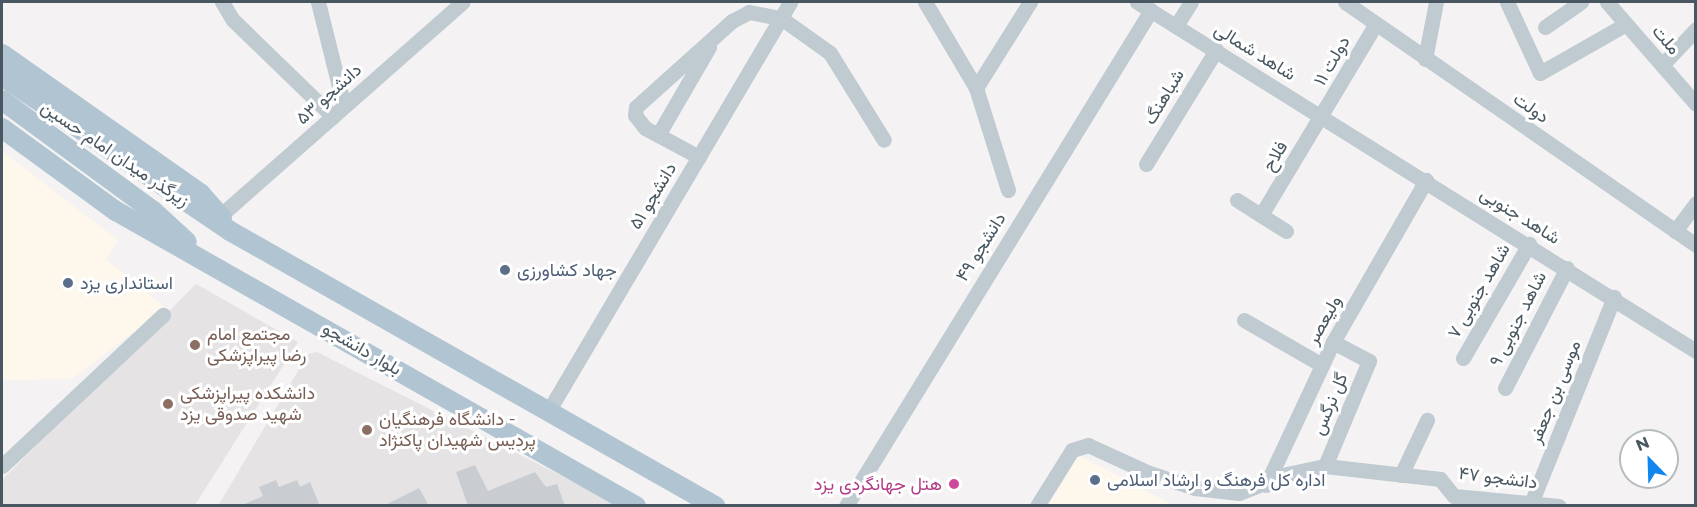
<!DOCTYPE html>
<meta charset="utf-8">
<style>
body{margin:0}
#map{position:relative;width:1697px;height:507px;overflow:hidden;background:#f4f2f2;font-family:Montserrat,Vazirmatn,sans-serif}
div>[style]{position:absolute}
.commercial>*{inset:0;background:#fdf7ec}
.education>*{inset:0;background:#e5e3e4}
.building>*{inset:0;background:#c9cdd1}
.minor>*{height:15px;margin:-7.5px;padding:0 7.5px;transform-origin:7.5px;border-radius:7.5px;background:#bfcad1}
.major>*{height:20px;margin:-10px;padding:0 10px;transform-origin:10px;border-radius:10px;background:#b1c4d1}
.dots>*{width:16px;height:16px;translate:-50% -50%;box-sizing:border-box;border:3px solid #fff;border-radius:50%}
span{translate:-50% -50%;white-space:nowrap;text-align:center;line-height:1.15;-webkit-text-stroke:6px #fff;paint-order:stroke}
.street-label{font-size:18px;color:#485760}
.service-label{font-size:18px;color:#4e5e75}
.left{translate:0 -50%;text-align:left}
.education-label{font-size:18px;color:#785e54}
.hotel-label{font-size:18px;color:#b23c85}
.right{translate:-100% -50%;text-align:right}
.frame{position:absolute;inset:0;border:3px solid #485760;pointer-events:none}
.north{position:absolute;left:1619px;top:429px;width:60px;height:60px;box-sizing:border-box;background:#fff;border:2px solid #b6bcbf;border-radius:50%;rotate:337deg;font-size:16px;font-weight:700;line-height:24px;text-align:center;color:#485760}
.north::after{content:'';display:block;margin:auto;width:21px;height:27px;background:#1186ef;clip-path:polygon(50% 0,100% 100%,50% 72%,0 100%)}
</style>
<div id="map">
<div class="commercial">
<i style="clip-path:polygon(2px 151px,118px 240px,106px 259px,165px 308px,72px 379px,2px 380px)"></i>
<i style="clip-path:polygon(1079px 455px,1173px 505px,1048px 506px)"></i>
</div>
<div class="education">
<i style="clip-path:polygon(196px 284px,298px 342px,195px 505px,2px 505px,2px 480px)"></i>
<i style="clip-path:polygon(317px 352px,619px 505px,218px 506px,308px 354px)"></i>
</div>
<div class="building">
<i style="clip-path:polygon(475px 465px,488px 491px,535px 472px,546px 487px,557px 484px,565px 506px,468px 506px,456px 472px)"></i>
<i style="clip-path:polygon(276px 480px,279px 487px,297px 480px,300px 487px,310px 482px,320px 506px,240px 506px,263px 496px,259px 487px)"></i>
<i style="clip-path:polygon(419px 488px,429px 506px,383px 506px)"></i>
</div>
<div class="minor">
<i style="left:222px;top:2px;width:21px;rotate:59deg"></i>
<i style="left:233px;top:20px;width:139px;rotate:44.1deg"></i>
<i style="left:318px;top:2px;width:107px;rotate:76deg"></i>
<i style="left:925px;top:2px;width:100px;rotate:59.3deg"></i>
<i style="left:976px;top:88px;width:107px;rotate:72.6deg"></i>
<i style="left:1137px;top:2px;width:659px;rotate:31.98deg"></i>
<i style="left:1345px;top:2px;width:427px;rotate:34.7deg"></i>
<i style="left:1507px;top:2px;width:78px;rotate:65.1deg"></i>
<i style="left:1540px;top:73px;width:99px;rotate:-29.7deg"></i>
<i style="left:1607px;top:2px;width:135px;rotate:48.9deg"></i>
<i style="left:1176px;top:26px;width:28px;rotate:-58deg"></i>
<i style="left:1545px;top:27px;width:44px;rotate:-34.8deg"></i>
<i style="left:1425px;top:59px;width:58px;rotate:-79.1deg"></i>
<i style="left:1662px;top:65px;width:50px;rotate:-46.6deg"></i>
<i style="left:976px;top:88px;width:102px;rotate:-57.9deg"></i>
<i style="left:658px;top:135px;width:102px;rotate:-59.9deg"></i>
<i style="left:699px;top:157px;width:61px;rotate:-151.8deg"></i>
<i style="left:645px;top:128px;width:16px;rotate:-128deg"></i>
<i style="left:635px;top:115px;width:8px;rotate:-83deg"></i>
<i style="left:636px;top:107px;width:129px;rotate:-41.9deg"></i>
<i style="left:732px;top:21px;width:19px;rotate:-28deg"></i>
<i style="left:749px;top:12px;width:33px;rotate:11deg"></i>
<i style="left:781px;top:18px;width:60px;rotate:35.5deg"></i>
<i style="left:830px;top:53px;width:102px;rotate:58.2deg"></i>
<i style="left:1146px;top:164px;width:134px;rotate:-58.4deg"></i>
<i style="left:1237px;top:200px;width:58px;rotate:32.3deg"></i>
<i style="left:221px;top:215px;width:322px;rotate:-41.4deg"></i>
<i style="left:1261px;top:215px;width:222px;rotate:-59deg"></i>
<i style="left:1675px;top:231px;width:35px;rotate:-53deg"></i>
<i style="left:1244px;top:320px;width:90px;rotate:30deg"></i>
<i style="left:1463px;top:358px;width:132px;rotate:-59.9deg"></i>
<i style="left:1505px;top:388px;width:135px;rotate:-62.7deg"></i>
<i style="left:549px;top:410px;width:474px;rotate:-59.4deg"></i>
<i style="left:2px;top:466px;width:221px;rotate:-43.2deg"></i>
<i style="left:1325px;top:466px;width:114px;rotate:-67.3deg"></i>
<i style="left:1369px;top:361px;width:41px;rotate:-152.2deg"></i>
<i style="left:1401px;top:475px;width:61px;rotate:-64.7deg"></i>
<i style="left:1266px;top:485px;width:158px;rotate:-64.9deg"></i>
<i style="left:1333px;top:342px;width:187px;rotate:-60.1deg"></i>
<i style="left:1532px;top:501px;width:220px;rotate:-68.1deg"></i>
<i style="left:846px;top:506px;width:582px;rotate:-58.41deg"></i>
<i style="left:1037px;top:506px;width:66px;rotate:-58deg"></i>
<i style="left:1072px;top:450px;width:17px;rotate:-17deg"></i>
<i style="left:1088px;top:445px;width:65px;rotate:24.6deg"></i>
<i style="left:1147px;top:472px;width:51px;rotate:18.4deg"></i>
<i style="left:1195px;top:488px;width:44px;rotate:6.5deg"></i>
<i style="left:1239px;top:493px;width:52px;rotate:-21.6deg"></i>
<i style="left:1287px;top:474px;width:39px;rotate:-12deg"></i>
<i style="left:1325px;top:466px;width:116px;rotate:6.4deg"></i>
<i style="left:1440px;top:479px;width:22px;rotate:51deg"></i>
<i style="left:1454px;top:496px;width:105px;rotate:5.4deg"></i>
</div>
<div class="major">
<i style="left:2px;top:54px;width:243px;rotate:35.1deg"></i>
<i style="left:201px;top:194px;width:32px;rotate:49deg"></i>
<i style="left:2px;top:76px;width:276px;rotate:34.2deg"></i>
<i style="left:230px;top:231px;width:558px;rotate:29.55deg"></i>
<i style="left:2px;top:100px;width:186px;rotate:36.3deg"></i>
<i style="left:152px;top:210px;width:47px;rotate:42.4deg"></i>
<i style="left:2px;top:128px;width:141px;rotate:36.1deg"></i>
<i style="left:116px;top:211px;width:598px;rotate:29.57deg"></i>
</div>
<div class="dots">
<i style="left:505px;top:270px;background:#5c6f8a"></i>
<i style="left:68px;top:283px;background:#5c6f8a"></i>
<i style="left:195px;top:345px;background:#8d6e63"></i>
<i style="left:168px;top:404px;background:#8d6e63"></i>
<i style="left:367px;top:430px;background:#8d6e63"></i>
<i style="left:1095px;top:480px;background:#5c6f8a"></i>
<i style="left:954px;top:484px;background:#d1479c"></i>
</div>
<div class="street-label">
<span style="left:1666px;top:40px;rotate:49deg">ملت</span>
<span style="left:1255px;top:52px;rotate:32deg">شاهد شمالی</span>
<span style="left:1332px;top:61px;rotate:-60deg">دولت ۱۱</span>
<span style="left:329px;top:94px;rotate:-42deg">دانشجو ۵۳</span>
<span style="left:1164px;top:97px;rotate:-59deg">شباهنگ</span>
<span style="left:1531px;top:108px;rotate:35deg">دولت</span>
<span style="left:115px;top:154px;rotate:34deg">زیرگذر میدان امام حسین</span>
<span style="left:1275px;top:156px;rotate:-58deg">فلاح</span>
<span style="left:653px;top:196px;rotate:-59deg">دانشجو ۵۱</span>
<span style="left:1520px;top:216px;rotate:32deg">شاهد جنوبی</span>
<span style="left:981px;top:247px;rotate:-58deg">دانشجو ۴۹</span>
<span style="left:1479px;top:291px;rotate:-60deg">شاهد جنوبی ۷</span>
<span style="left:1518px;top:319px;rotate:-63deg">شاهد جنوبی ۹</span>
<span style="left:1324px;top:320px;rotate:-61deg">ولیعصر</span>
<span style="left:362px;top:349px;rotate:30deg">بلوار دانشجو</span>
<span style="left:1555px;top:392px;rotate:-68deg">موسی بن جعفر</span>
<span style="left:1330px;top:404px;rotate:-67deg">گل نرگس</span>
<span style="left:1498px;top:478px;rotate:7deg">دانشجو ۴۷</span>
</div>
<div class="service-label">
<span class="left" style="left:517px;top:270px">جهاد کشاورزی</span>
<span class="left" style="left:80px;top:283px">استانداری یزد</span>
<span class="left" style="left:1107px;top:480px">اداره کل فرهنگ و ارشاد اسلامی</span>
</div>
<div class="education-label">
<span class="left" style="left:207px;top:345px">مجتمع امام<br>رضا پیراپزشکی</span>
<span class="left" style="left:180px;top:404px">دانشکده پیراپزشکی<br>شهید صدوقی یزد</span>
<span class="left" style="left:379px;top:430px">دانشگاه فرهنگیان -<br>پردیس شهیدان پاکنژاد</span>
</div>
<div class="hotel-label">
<span class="right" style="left:942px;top:484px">هتل جهانگردی یزد</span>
</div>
<div class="frame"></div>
<div class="north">N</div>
</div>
